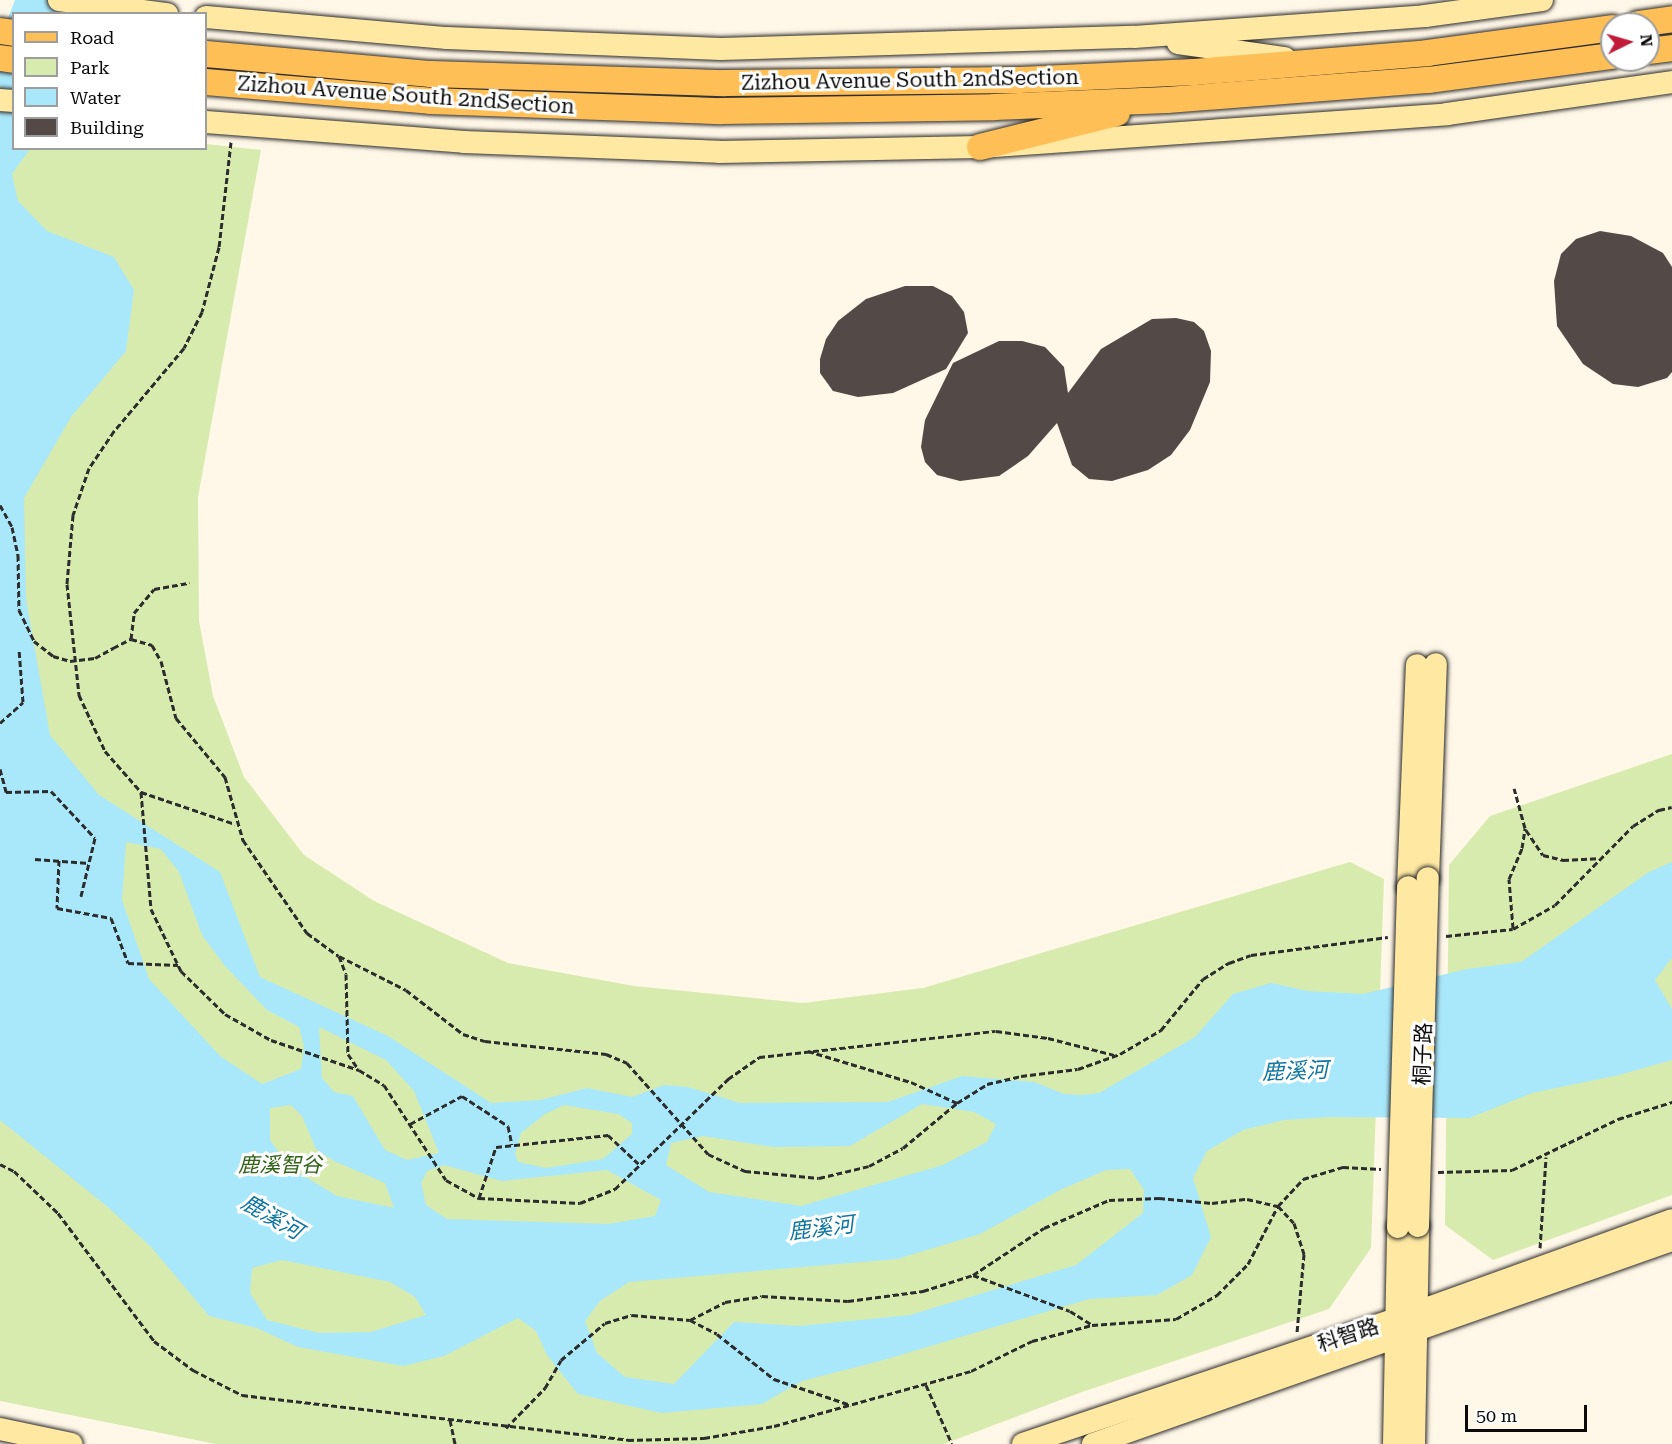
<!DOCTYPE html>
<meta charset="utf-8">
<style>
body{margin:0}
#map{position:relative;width:1672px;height:1444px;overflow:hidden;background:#fff7e7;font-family:"Roboto Serif","Noto Sans SC",serif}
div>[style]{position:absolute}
.green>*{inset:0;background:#d7ebaf}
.water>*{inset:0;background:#a9e7fa}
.building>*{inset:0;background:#534946}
.path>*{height:3px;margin-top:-1.5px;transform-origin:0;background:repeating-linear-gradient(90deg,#2c2c2c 0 6px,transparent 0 9px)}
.roads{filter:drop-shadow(0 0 2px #2c2c2c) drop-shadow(0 0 2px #2c2c2c)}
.secondary>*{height:22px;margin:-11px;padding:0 11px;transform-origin:11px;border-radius:11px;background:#ffe8a2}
.primary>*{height:26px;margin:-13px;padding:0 13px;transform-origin:13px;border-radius:13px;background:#ffbf57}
.path-bridge>*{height:3px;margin-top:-1.5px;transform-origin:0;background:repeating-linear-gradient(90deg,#2c2c2c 0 6px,transparent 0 9px)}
.bridges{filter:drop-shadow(0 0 2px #2c2c2c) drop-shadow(0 0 2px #2c2c2c)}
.secondary-bridge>*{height:22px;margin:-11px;padding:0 11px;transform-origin:11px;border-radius:11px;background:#ffe8a2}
span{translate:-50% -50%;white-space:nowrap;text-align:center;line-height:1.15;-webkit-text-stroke:6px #fff;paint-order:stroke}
.street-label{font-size:21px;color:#0a0a0a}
.park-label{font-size:21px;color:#326418;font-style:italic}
.water-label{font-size:22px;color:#0e76a1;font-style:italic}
.legend{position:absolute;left:12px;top:12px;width:195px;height:138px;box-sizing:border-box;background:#fff;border:2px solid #9d9d9d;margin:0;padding:8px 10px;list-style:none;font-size:18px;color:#0a0a0a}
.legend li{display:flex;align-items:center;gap:12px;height:30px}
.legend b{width:30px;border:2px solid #9d9d9d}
.north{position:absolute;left:1600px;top:12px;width:60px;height:60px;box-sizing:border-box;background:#fff;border:2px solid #9d9d9d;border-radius:50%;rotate:85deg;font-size:16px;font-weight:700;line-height:24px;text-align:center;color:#0a0a0a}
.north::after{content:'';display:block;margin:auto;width:21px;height:27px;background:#c11b3a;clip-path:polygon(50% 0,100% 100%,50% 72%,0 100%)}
.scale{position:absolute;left:1465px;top:1405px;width:122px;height:27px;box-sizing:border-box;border:3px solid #0a0a0a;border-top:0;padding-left:8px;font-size:18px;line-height:21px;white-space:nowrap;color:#0a0a0a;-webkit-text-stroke:4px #fff;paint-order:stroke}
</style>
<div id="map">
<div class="green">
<i style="clip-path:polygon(0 120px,14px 148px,206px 148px,206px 144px,261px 150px,198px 497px,199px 621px,213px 696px,244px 777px,304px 855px,374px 901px,508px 963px,634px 986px,803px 1003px,923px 988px,1350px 862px,1384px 879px,1371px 1248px,1329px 1309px,1079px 1393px,944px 1444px,216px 1444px,0 1401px)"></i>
<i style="clip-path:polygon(1672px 754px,1672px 1195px,1493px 1260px,1445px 1225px,1449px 865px,1490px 816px)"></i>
</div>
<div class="water">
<i style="clip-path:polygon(evenodd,15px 0,108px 0,101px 13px,14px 14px,14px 148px,30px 149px,12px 174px,18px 201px,47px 231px,114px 257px,134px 290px,126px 351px,71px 417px,24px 498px,26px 599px,50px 735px,99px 795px,220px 872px,260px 977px,388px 1036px,491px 1103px,540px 1100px,587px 1088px,632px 1097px,664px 1085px,688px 1087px,740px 1103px,888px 1102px,962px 1076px,1034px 1082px,1064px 1094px,1082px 1095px,1099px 1093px,1195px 1037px,1233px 994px,1271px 983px,1308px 991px,1363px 994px,1467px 969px,1521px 962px,1649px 872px,1672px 862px,1672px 958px,1655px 980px,1672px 1009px,1672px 1060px,1619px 1075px,1532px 1093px,1469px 1118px,1329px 1117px,1284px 1120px,1243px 1130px,1207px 1151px,1193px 1178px,1211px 1237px,1192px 1275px,1157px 1295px,1089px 1299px,880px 1361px,802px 1381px,762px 1404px,661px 1413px,578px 1394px,547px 1355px,536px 1331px,518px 1318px,444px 1356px,403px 1366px,298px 1347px,257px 1328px,209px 1316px,152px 1248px,109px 1208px,0 1120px,0 39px,15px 0,126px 842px,161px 849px,179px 872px,202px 935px,225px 966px,267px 1010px,299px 1027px,304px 1046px,301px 1069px,262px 1084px,220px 1056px,149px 979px,122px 900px,126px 842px,15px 0,319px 1027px,386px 1060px,414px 1091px,439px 1153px,407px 1160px,385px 1150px,353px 1096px,334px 1092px,322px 1078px,319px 1027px,15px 0,922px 1104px,974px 1112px,996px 1124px,987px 1142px,943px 1165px,801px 1206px,709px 1192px,666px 1165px,671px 1143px,703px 1136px,774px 1147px,850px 1146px,922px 1104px,15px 0,291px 1105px,302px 1116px,316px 1149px,334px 1161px,385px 1183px,394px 1208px,337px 1196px,289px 1167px,270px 1140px,270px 1108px,291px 1105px,15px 0,564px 1105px,618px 1114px,632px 1123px,632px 1134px,603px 1159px,546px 1168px,518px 1162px,515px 1154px,521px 1133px,545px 1114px,564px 1105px,15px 0,444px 1165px,502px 1181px,607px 1170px,661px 1200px,655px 1216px,608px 1224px,447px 1219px,426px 1205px,421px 1183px,427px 1171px,444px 1165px,15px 0,1130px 1169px,1144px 1190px,1143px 1213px,1076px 1265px,910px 1315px,799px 1326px,734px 1322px,674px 1384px,625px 1377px,597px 1353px,585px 1321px,600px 1301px,629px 1282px,897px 1259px,980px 1234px,1060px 1190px,1106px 1170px,1130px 1169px,15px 0,282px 1260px,390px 1282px,415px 1297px,426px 1315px,371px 1332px,319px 1333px,267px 1320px,250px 1293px,252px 1268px,282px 1260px)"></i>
</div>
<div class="building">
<i style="clip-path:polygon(1600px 231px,1631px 236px,1663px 253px,1672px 267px,1672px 372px,1667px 378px,1638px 387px,1613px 384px,1583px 364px,1557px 326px,1554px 281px,1561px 254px,1576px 239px)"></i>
<i style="clip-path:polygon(905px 286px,933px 286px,952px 296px,964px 312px,968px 333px,946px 369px,893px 393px,858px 397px,833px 391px,820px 373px,820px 359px,826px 339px,838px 321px,866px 299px)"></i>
<i style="clip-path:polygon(1176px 318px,1194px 322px,1204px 331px,1211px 351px,1210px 382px,1190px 430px,1171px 455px,1148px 470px,1112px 481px,1089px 479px,1072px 465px,1057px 423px,1028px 456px,999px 476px,960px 481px,937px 475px,925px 462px,921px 447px,925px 420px,953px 363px,999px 341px,1022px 341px,1045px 347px,1064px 367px,1068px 393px,1101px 349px,1152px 319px)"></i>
</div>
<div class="path">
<i style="left:231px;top:142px;width:106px;rotate:96.5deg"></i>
<i style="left:219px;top:247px;width:67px;rotate:104.7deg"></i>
<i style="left:202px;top:312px;width:40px;rotate:116.6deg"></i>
<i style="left:184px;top:348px;width:109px;rotate:130.1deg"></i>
<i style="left:114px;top:431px;width:45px;rotate:124deg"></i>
<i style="left:89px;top:468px;width:50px;rotate:108.8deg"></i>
<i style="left:73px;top:515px;width:69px;rotate:95deg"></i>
<i style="left:67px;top:584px;width:112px;rotate:83.8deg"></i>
<i style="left:79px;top:695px;width:62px;rotate:65.1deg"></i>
<i style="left:105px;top:751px;width:55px;rotate:48.7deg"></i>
<i style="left:141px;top:792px;width:99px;rotate:18.8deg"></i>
<i style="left:131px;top:639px;width:22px;rotate:16deg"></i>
<i style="left:152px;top:645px;width:18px;rotate:61deg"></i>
<i style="left:161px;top:661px;width:59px;rotate:75.3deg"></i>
<i style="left:176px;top:718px;width:77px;rotate:50.3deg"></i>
<i style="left:225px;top:777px;width:66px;rotate:74.1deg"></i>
<i style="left:243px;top:840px;width:113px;rotate:55.5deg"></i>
<i style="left:307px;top:933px;width:39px;rotate:36deg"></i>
<i style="left:339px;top:956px;width:75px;rotate:26.9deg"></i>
<i style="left:406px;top:990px;width:72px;rotate:37.7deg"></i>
<i style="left:463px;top:1034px;width:23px;rotate:18deg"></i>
<i style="left:485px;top:1041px;width:122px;rotate:6.1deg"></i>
<i style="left:606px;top:1054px;width:23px;rotate:23deg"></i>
<i style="left:627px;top:1063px;width:122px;rotate:48.3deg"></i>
<i style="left:708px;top:1154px;width:41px;rotate:24.7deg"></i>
<i style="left:745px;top:1171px;width:74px;rotate:5.4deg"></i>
<i style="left:819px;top:1178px;width:51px;rotate:-13.5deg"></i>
<i style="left:869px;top:1166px;width:38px;rotate:-28deg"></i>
<i style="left:903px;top:1148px;width:70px;rotate:-39.8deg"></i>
<i style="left:957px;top:1103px;width:36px;rotate:-32deg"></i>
<i style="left:987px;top:1084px;width:35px;rotate:-13deg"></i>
<i style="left:1021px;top:1076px;width:57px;rotate:-7deg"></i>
<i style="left:1078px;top:1069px;width:45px;rotate:-19.7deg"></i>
<i style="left:1120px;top:1054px;width:48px;rotate:-30.3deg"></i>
<i style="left:1161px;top:1030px;width:66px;rotate:-50.5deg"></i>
<i style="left:1203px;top:979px;width:31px;rotate:-32deg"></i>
<i style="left:1229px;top:963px;width:23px;rotate:-20deg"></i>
<i style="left:1251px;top:955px;width:138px;rotate:-7.5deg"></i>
<i style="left:113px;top:648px;width:20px;rotate:-27deg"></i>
<i style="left:131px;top:639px;width:26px;rotate:-83deg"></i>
<i style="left:134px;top:613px;width:31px;rotate:-50deg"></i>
<i style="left:154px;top:589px;width:36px;rotate:-10deg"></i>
<i style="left:0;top:723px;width:31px;rotate:-42deg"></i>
<i style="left:23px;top:702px;width:53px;rotate:-94.3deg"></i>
<i style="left:0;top:769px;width:24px;rotate:75deg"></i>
<i style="left:6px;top:792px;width:45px;rotate:-1.3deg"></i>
<i style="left:51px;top:791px;width:64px;rotate:46.9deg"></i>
<i style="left:95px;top:838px;width:60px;rotate:103.6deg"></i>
<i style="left:141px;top:792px;width:117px;rotate:85.1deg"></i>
<i style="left:151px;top:909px;width:69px;rotate:64.2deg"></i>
<i style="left:181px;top:971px;width:62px;rotate:44.3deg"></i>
<i style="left:225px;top:1014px;width:53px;rotate:29.5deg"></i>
<i style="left:271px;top:1040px;width:93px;rotate:18.8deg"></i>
<i style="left:359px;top:1070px;width:29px;rotate:31deg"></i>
<i style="left:384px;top:1085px;width:113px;rotate:56.9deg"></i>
<i style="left:446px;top:1180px;width:38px;rotate:29deg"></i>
<i style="left:479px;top:1198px;width:101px;rotate:2.8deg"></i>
<i style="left:580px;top:1203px;width:38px;rotate:-22deg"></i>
<i style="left:615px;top:1189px;width:158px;rotate:-44.2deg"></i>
<i style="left:728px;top:1079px;width:38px;rotate:-35deg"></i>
<i style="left:759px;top:1057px;width:238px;rotate:-6.3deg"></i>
<i style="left:996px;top:1031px;width:52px;rotate:7.7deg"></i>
<i style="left:1048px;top:1038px;width:68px;rotate:14.4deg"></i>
<i style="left:1526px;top:830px;width:30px;rotate:56deg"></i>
<i style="left:1543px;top:855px;width:21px;rotate:14deg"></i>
<i style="left:1563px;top:860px;width:35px;rotate:-3deg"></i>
<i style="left:35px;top:859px;width:54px;rotate:4.2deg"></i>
<i style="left:59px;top:860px;width:48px;rotate:92.4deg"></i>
<i style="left:57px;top:908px;width:55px;rotate:10.5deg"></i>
<i style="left:111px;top:918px;width:48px;rotate:69.3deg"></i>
<i style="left:128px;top:963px;width:50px;rotate:2.3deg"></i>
<i style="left:1513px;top:928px;width:49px;rotate:-94.7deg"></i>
<i style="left:1509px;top:879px;width:34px;rotate:-67deg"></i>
<i style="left:1522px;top:848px;width:20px;rotate:-81deg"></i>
<i style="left:1525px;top:828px;width:41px;rotate:-105.4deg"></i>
<i style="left:1446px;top:936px;width:67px;rotate:-6deg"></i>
<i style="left:1513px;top:929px;width:48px;rotate:-29.7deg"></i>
<i style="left:1555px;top:905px;width:111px;rotate:-45.4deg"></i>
<i style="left:1633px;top:826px;width:31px;rotate:-32deg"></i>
<i style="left:1659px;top:810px;width:13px;rotate:-13deg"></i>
<i style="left:339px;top:956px;width:19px;rotate:69deg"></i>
<i style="left:346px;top:974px;width:80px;rotate:88.6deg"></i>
<i style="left:348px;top:1054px;width:18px;rotate:56deg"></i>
<i style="left:808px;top:1051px;width:108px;rotate:16.8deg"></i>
<i style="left:911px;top:1082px;width:51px;rotate:24.5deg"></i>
<i style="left:410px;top:1124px;width:59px;rotate:-28.3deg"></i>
<i style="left:462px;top:1096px;width:55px;rotate:33.1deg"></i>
<i style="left:508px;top:1126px;width:19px;rotate:78deg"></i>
<i style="left:0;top:1164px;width:16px;rotate:27deg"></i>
<i style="left:14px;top:1171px;width:61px;rotate:43.7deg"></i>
<i style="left:58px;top:1213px;width:160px;rotate:53.1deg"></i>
<i style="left:154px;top:1341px;width:49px;rotate:36.6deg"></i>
<i style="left:193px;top:1370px;width:55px;rotate:27deg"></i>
<i style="left:242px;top:1395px;width:389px;rotate:6.6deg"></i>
<i style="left:628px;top:1440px;width:76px;rotate:-1.5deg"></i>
<i style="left:704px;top:1438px;width:71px;rotate:-9.7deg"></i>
<i style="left:774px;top:1426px;width:205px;rotate:-15.6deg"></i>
<i style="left:971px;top:1371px;width:68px;rotate:-26.2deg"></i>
<i style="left:1032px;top:1341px;width:62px;rotate:-14.9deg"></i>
<i style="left:1092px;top:1325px;width:84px;rotate:-4.1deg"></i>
<i style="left:1176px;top:1319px;width:48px;rotate:-30.3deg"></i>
<i style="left:1217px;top:1295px;width:44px;rotate:-45deg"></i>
<i style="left:1248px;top:1264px;width:65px;rotate:-62.7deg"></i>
<i style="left:1278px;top:1206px;width:37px;rotate:-47deg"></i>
<i style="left:1303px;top:1179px;width:42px;rotate:-16.7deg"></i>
<i style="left:1343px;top:1167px;width:38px;rotate:3deg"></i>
<i style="left:1438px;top:1172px;width:74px;rotate:-1.5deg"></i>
<i style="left:1512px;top:1170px;width:118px;rotate:-25.7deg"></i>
<i style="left:1618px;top:1119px;width:57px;rotate:-17.5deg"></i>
<i style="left:479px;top:1198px;width:54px;rotate:-71.6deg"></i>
<i style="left:496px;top:1147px;width:113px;rotate:-6.1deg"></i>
<i style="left:608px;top:1135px;width:45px;rotate:43.2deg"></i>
<i style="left:1540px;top:1248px;width:91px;rotate:-86.2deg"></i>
<i style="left:973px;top:1275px;width:103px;rotate:20.4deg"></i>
<i style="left:1070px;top:1311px;width:26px;rotate:32deg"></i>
<i style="left:690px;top:1320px;width:30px;rotate:27deg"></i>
<i style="left:717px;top:1334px;width:73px;rotate:38.3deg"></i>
<i style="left:774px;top:1379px;width:81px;rotate:18.7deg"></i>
<i style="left:926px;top:1385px;width:64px;rotate:66.2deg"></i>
<i style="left:450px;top:1420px;width:25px;rotate:78deg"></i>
<i style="left:506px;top:1428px;width:56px;rotate:-45.7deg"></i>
<i style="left:545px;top:1388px;width:32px;rotate:-60deg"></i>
<i style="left:561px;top:1360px;width:57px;rotate:-40.1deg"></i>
<i style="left:605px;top:1323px;width:28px;rotate:-17deg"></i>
<i style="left:632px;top:1315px;width:58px;rotate:4.9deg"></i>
<i style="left:690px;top:1320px;width:39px;rotate:-27deg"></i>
<i style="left:725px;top:1302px;width:37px;rotate:-9deg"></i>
<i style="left:762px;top:1296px;width:86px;rotate:3.3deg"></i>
<i style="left:848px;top:1301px;width:76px;rotate:-7.6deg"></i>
<i style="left:923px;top:1291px;width:52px;rotate:-17.7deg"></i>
<i style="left:973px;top:1275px;width:85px;rotate:-33.5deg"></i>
<i style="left:1044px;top:1228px;width:71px;rotate:-23.3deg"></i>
<i style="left:1109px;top:1200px;width:50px;rotate:-2.3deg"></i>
<i style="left:1159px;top:1198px;width:53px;rotate:5.4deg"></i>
<i style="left:1212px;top:1203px;width:35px;rotate:-7deg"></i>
<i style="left:1247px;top:1199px;width:32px;rotate:13deg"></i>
<i style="left:1278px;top:1206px;width:23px;rotate:47deg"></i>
<i style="left:1294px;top:1223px;width:33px;rotate:72deg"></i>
<i style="left:1304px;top:1254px;width:78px;rotate:95.1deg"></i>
</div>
<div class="roads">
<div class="secondary">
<i style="left:59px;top:0;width:109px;rotate:7.4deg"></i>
<i style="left:206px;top:17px;width:242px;rotate:5deg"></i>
<i style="left:447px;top:38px;width:274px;rotate:2.3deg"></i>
<i style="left:721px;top:49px;width:413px;rotate:-1.7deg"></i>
<i style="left:1134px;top:37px;width:292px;rotate:-4.1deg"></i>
<i style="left:1425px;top:16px;width:118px;rotate:-7.8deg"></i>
<i style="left:1178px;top:43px;width:108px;rotate:8deg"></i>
<i style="left:0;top:100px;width:14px;rotate:4deg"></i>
<i style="left:206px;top:122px;width:259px;rotate:4.4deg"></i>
<i style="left:464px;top:142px;width:255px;rotate:2.2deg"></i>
<i style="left:719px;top:152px;width:261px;rotate:-1.1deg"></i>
<i style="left:980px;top:147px;width:468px;rotate:-4deg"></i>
<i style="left:1447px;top:114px;width:227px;rotate:-8.1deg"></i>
<i style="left:1428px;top:878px;width:214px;rotate:-87.9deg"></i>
<i style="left:1408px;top:887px;width:222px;rotate:-87.7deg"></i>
<i style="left:0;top:1429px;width:73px;rotate:11.9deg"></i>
<i style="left:1023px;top:1444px;width:416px;rotate:-18.5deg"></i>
<i style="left:1417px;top:1312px;width:271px;rotate:-19.8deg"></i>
<i style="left:1093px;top:1444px;width:614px;rotate:-19.41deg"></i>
<i style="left:1394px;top:1444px;width:217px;rotate:-88.9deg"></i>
<i style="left:1414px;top:1444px;width:218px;rotate:-88.9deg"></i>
</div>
<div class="primary">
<i style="left:1638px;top:24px;width:34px;rotate:-8deg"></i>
<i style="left:0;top:31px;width:14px;rotate:8deg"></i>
<i style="left:1648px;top:51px;width:24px;rotate:-7deg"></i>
<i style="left:206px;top:54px;width:226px;rotate:5.1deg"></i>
<i style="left:431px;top:74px;width:294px;rotate:1.8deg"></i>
<i style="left:725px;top:83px;width:294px;rotate:-0.6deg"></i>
<i style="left:1019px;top:80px;width:175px;rotate:-2.6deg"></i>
<i style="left:1194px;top:72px;width:235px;rotate:-4.6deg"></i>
<i style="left:1428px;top:53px;width:186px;rotate:-7.7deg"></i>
<i style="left:0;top:58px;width:14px;rotate:8deg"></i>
<i style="left:206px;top:82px;width:225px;rotate:4.8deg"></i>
<i style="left:430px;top:101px;width:291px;rotate:2deg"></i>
<i style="left:721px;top:111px;width:273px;rotate:-0.8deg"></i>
<i style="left:994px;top:107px;width:173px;rotate:-2.3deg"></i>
<i style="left:1167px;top:100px;width:263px;rotate:-4.4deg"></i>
<i style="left:1429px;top:80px;width:185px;rotate:-7.5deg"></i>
<i style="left:980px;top:147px;width:141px;rotate:-13.9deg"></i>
</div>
</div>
<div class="path-bridge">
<i style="left:0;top:505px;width:25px;rotate:61deg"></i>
<i style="left:12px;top:527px;width:29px;rotate:78deg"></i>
<i style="left:18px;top:555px;width:55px;rotate:89deg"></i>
<i style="left:19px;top:610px;width:34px;rotate:64deg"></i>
<i style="left:34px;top:641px;width:24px;rotate:38deg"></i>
<i style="left:53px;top:656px;width:18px;rotate:16deg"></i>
<i style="left:70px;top:661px;width:25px;rotate:-7deg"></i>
<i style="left:95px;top:658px;width:21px;rotate:-29deg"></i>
</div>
<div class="bridges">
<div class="secondary-bridge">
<i style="left:1418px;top:1226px;width:348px;rotate:-88.4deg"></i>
<i style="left:1398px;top:1227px;width:340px;rotate:-88.3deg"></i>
</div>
</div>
<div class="street-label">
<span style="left:910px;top:80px;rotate:-1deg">Zizhou Avenue South 2ndSection</span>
<span style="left:406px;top:95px;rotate:4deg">Zizhou Avenue South 2ndSection</span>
<span style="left:1423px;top:1054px;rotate:-88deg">桐子路</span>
<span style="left:1348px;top:1335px;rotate:-18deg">科智路</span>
</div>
<div class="park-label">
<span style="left:280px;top:1165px">鹿溪智谷</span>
</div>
<div class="water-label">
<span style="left:1295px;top:1071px;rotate:-2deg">鹿溪河</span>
<span style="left:272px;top:1217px;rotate:30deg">鹿溪河</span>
<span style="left:821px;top:1228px;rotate:-7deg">鹿溪河</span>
</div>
<ul class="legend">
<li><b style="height:8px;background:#ffbf57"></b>Road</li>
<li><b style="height:16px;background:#d7ebaf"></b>Park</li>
<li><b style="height:16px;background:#a9e7fa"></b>Water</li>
<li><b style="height:16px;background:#534946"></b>Building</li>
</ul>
<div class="north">N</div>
<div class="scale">50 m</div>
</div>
